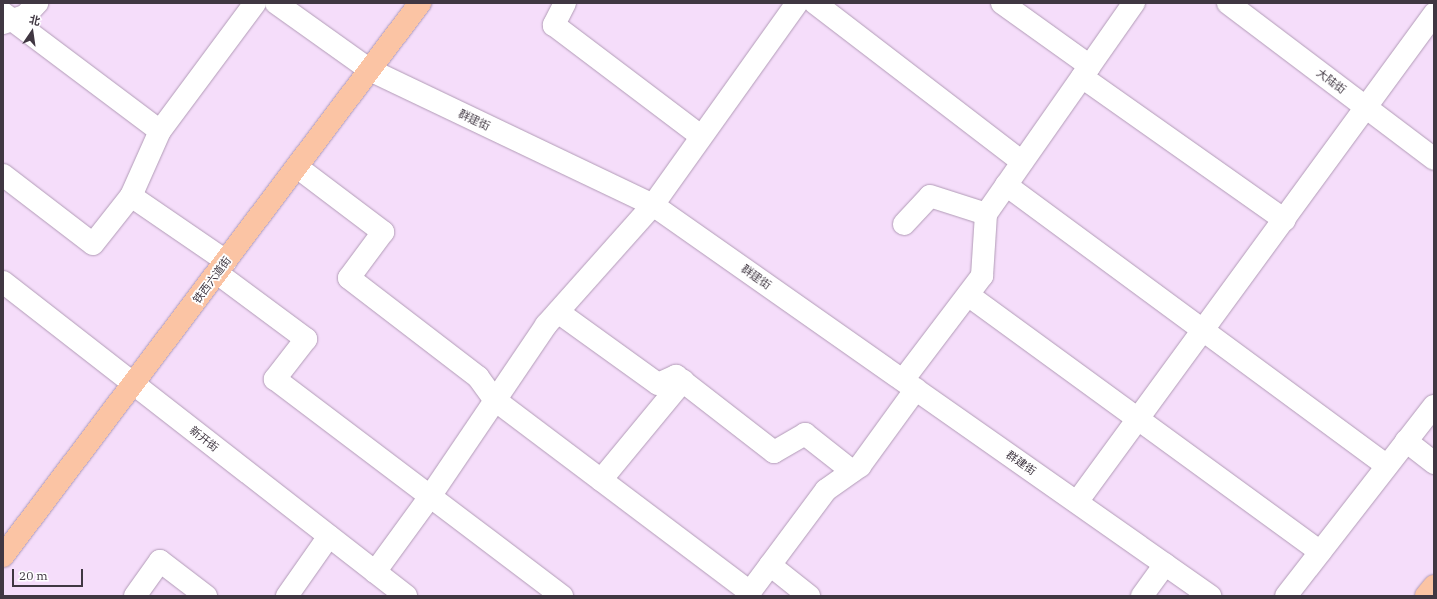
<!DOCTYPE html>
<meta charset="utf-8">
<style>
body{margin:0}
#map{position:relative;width:1437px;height:599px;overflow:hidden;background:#f5ddfa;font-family:"IBM Plex Serif","Noto Sans SC",serif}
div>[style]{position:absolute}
.roads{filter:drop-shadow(0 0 1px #b19bb6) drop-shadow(0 0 1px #b19bb6)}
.minor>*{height:22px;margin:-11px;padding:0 11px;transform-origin:11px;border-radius:11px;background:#fff}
.major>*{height:22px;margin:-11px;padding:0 11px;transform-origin:11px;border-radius:11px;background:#fbc4a4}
span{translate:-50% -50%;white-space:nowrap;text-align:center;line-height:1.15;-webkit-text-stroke:3.5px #fff;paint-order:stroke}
.street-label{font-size:11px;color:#403742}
.frame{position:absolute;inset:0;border:4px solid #403742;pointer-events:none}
.north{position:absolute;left:12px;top:12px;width:40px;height:40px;-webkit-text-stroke:3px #fff;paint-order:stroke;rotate:13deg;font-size:11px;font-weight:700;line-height:16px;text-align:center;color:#403742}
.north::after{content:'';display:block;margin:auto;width:14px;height:18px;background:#403742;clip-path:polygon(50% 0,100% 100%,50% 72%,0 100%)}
.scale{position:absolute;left:12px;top:569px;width:71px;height:18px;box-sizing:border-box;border:2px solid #403742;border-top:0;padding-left:5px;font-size:12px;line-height:14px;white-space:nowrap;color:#403742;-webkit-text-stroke:3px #fff;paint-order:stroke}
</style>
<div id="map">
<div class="roads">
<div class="minor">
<i style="left:276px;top:3px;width:115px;rotate:35.5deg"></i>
<i style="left:370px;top:70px;width:314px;rotate:25.5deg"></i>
<i style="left:653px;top:205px;width:681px;rotate:35.07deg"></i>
<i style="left:565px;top:3px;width:25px;rotate:117deg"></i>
<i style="left:554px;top:25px;width:184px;rotate:37.1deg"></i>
<i style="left:815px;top:3px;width:261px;rotate:37.5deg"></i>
<i style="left:1002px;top:3px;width:108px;rotate:35.6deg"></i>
<i style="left:1228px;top:3px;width:258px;rotate:37.1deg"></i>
<i style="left:3px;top:13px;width:196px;rotate:36.9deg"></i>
<i style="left:160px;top:131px;width:159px;rotate:-53.4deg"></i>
<i style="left:3px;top:23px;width:23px;rotate:-18deg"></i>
<i style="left:25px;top:16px;width:18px;rotate:-47deg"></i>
<i style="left:1082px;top:77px;width:248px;rotate:35.2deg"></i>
<i style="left:297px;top:167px;width:108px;rotate:37.1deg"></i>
<i style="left:383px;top:232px;width:57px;rotate:126.5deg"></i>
<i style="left:349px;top:278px;width:163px;rotate:37.5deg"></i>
<i style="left:478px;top:377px;width:29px;rotate:54deg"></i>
<i style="left:495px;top:400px;width:319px;rotate:37deg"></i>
<i style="left:3px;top:175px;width:113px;rotate:37.5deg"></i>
<i style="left:93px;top:244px;width:61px;rotate:-51.6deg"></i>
<i style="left:131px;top:196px;width:71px;rotate:-66deg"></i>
<i style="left:1006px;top:185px;width:473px;rotate:36.4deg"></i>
<i style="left:131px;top:196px;width:115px;rotate:34.4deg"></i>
<i style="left:904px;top:224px;width:38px;rotate:-47deg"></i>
<i style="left:930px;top:196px;width:59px;rotate:17.8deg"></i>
<i style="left:217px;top:273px;width:111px;rotate:36.6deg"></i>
<i style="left:306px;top:339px;width:51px;rotate:127.8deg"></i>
<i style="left:275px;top:379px;width:360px;rotate:37.1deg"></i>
<i style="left:3px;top:282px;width:511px;rotate:37.92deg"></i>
<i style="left:968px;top:295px;width:436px;rotate:36.1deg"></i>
<i style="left:558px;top:312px;width:123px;rotate:35.8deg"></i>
<i style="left:658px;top:384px;width:20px;rotate:-24deg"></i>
<i style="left:676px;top:376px;width:124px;rotate:37.8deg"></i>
<i style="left:774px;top:452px;width:36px;rotate:-30deg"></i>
<i style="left:805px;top:434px;width:60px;rotate:38.2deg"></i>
<i style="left:903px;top:380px;width:131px;rotate:-52.8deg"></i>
<i style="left:982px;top:276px;width:62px;rotate:-86.3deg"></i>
<i style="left:986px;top:214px;width:258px;rotate:-55deg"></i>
<i style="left:1406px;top:441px;width:36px;rotate:38deg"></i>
<i style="left:601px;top:480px;width:129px;rotate:-50.4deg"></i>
<i style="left:1077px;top:502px;width:605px;rotate:-53.81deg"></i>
<i style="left:770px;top:565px;width:50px;rotate:38.5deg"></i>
<i style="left:375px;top:572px;width:92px;rotate:-53.9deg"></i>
<i style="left:429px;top:498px;width:209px;rotate:-55.9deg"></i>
<i style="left:546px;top:325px;width:161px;rotate:-48.3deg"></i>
<i style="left:653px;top:205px;width:248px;rotate:-54.5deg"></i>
<i style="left:135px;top:596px;width:43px;rotate:-54.5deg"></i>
<i style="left:160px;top:561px;width:58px;rotate:37.3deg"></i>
<i style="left:287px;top:596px;width:73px;rotate:-55deg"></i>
<i style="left:747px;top:596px;width:132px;rotate:-53.3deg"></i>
<i style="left:826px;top:490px;width:42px;rotate:-35.2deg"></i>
<i style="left:860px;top:466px;width:95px;rotate:-54deg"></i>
<i style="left:1142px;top:596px;width:39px;rotate:-54deg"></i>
<i style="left:1286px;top:596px;width:241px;rotate:-52.1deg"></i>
</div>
<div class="major">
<i style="left:3px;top:556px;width:693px;rotate:-52.98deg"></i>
<i style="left:1426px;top:596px;width:13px;rotate:-51deg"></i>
</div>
</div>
<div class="street-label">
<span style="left:1331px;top:81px;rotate:37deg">大陆街</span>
<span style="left:474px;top:120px;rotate:25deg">群建街</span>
<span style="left:756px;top:277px;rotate:35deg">群建街</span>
<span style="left:212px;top:280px;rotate:-53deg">铁西六道街</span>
<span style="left:204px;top:439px;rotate:38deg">新开街</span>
<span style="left:1021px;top:463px;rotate:35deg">群建街</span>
</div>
<div class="frame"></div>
<div class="north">北</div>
<div class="scale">20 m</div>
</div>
